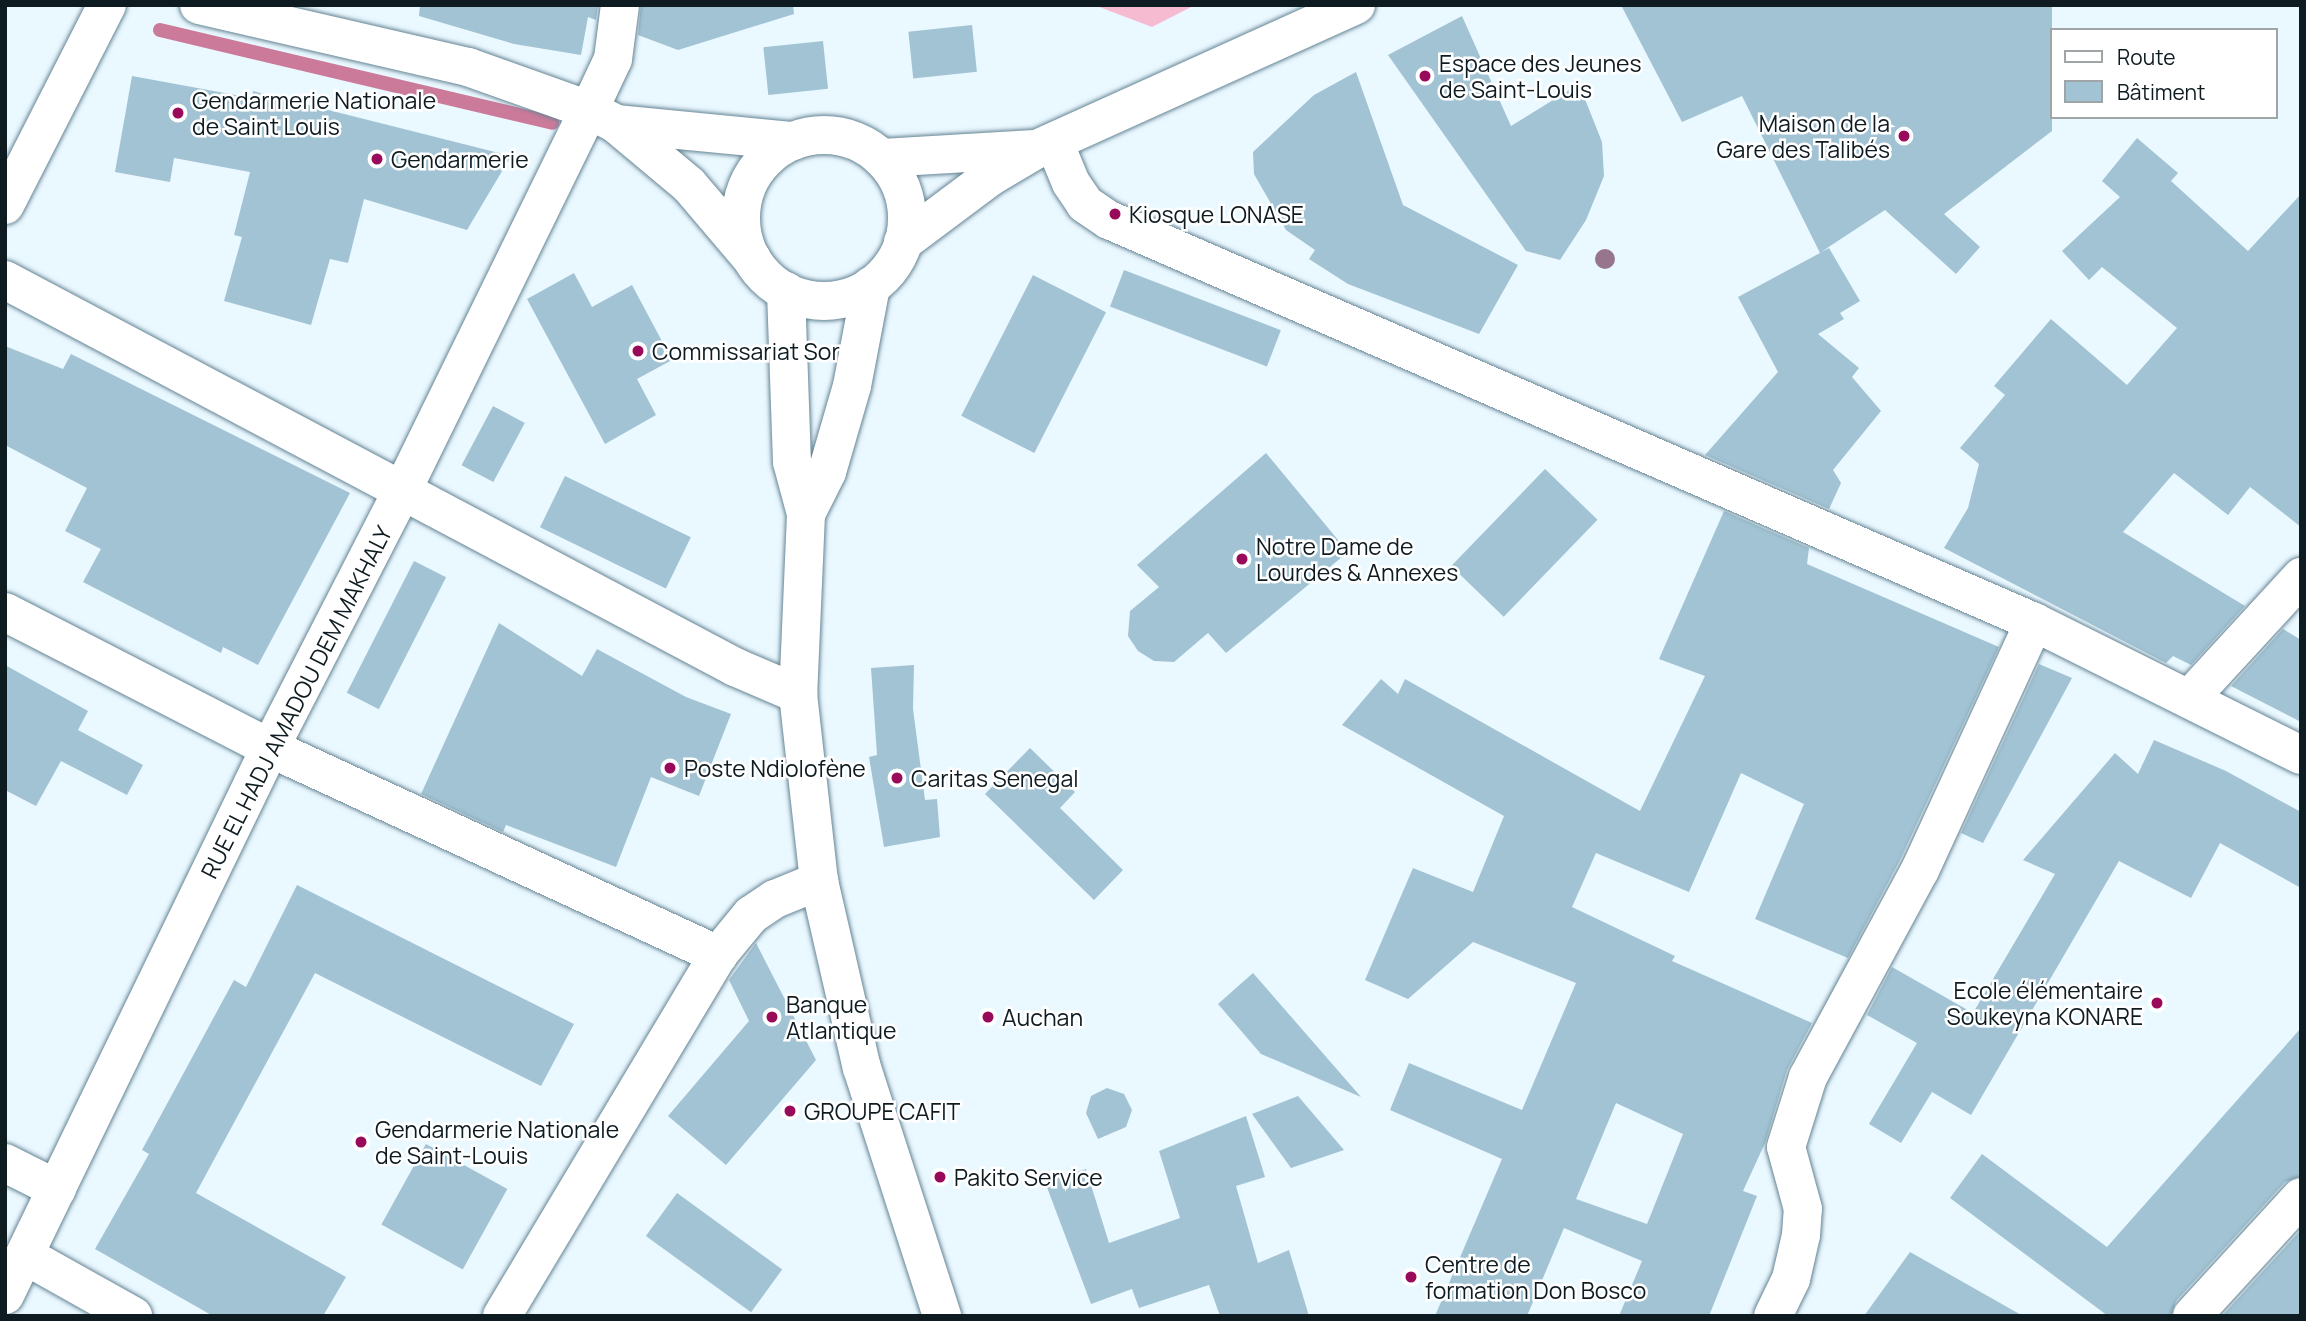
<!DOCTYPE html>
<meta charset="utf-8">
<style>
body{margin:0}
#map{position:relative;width:2306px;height:1321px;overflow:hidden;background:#eaf8ff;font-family:Manrope,sans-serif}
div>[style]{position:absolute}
.green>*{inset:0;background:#f7bbd1}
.stream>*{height:14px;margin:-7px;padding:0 7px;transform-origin:7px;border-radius:7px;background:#cb7a9a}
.building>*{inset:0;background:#a2c3d3;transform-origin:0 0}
.roads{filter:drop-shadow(0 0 2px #658494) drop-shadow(0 0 2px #658494)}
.minor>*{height:38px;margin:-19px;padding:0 19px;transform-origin:19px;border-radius:19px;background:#fff}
.minor>.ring{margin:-19px;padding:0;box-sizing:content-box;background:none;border:38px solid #fff;border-radius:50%}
.trees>*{width:20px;height:20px;margin:-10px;border-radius:50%;background:#97758d}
.dots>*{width:19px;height:19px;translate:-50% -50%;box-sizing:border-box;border:4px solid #fff;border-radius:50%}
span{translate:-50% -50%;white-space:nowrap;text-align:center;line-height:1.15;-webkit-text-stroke:5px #fff;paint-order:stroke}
.poi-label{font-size:23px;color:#0e1b21}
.left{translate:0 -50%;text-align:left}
.right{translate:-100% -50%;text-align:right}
.street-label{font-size:23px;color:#0e1b21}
.frame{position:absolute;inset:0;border:7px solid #0e1b21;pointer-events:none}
.legend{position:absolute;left:2050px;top:28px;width:228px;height:91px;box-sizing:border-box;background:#fff;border:2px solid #9fa4a6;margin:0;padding:9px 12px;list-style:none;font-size:21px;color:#0e1b21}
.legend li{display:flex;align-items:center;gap:14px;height:35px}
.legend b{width:35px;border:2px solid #9fa4a6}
</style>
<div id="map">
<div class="green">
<i style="clip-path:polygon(1094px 5px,1195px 5px,1152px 27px)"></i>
</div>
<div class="stream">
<i style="left:160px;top:30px;width:403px;rotate:13.3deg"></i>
</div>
<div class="building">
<i style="clip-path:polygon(420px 5px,598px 5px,596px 20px,588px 17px,581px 55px,514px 44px,419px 16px)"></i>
<i style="clip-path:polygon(641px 5px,793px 5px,794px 14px,678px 50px,638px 35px)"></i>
<i style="clip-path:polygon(1621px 5px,2052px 5px,2052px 131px,1944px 214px,1980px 247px,1956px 274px,1885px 210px,1821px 252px,1829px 248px,1860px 301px,1840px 313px,1844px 319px,1818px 334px,1859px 368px,1852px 377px,1881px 411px,1833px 470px,1841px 483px,1829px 509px,1705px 455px,1778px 372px,1738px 297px,1820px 253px,1742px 96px,1682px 122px)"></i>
<i style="clip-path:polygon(1462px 16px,1511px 126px,1579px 84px,1602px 142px,1604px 176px,1586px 220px,1560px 260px,1526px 251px,1388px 55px)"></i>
<i style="left:972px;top:25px;width:47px;height:64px;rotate:84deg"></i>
<i style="left:823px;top:41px;width:48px;height:60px;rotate:84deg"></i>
<i style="clip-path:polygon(1356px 72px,1403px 205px,1518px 265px,1479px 334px,1348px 284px,1309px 259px,1315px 250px,1286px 230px,1254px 174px,1253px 152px,1314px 95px)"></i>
<i style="clip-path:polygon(132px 76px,252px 98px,253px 91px,511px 156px,467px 230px,364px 199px,348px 263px,330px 259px,311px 325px,224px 301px,242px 237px,234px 235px,250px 172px,174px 158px,170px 182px,115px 172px)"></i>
<i style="clip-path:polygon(2137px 138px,2178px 173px,2171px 181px,2248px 251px,2301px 194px,2301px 527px,2250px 487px,2228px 515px,2174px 473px,2123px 532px,2245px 606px,2191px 665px,2173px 656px,2166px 663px,1944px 548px,1968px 508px,1979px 464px,1960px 448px,2005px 395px,1994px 386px,2051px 319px,2127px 385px,2177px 328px,2102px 267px,2089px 280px,2062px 251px,2120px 197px,2102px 181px)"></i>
<i style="left:1124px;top:270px;width:168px;height:39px;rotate:21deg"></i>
<i style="clip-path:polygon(574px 273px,592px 307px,632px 285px,672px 360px,637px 379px,656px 415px,605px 444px,527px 299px)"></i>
<i style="left:1033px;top:275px;width:82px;height:158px;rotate:27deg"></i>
<i style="clip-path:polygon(5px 346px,63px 369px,71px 354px,350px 493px,258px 665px,223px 647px,221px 653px,83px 582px,101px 549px,65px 531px,87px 488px,5px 445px)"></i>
<i style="left:493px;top:406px;width:36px;height:67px;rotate:28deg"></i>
<i style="clip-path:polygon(1266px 453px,1348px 552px,1226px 653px,1208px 633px,1174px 662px,1154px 661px,1138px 651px,1128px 636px,1130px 611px,1159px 587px,1137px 565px)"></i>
<i style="left:1545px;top:469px;width:73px;height:135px;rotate:44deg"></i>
<i style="left:565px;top:476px;width:140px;height:57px;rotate:26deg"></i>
<i style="clip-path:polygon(evenodd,1724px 511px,1809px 548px,1807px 564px,1999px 647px,1900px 860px,1848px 958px,1755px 919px,1804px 804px,1741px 773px,1689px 892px,1596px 853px,1572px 907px,1675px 956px,1672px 961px,1812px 1023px,1787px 1070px,1765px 1143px,1743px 1191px,1757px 1196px,1709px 1316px,1619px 1316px,1642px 1261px,1564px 1228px,1527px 1316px,1435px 1316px,1502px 1159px,1390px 1110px,1409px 1063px,1522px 1110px,1576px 983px,1473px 942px,1408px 999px,1365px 980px,1413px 868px,1473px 892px,1504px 816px,1342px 725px,1381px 679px,1398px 694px,1405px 679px,1640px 811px,1705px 676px,1659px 659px,1724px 511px,1616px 1103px,1683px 1134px,1647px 1224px,1576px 1199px,1616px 1103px)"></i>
<i style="left:414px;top:561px;width:36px;height:148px;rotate:27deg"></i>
<i style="clip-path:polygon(499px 623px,582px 676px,597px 649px,686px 697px,731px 714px,699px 796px,651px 777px,616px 867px,506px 825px,503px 832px,421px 794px)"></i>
<i style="clip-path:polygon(2283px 629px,2301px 640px,2301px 722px,2231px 686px)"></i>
<i style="clip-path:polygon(2039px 664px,2072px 678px,1983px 843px,1961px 833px)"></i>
<i style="clip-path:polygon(5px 665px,88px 711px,78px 730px,143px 765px,127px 795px,61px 761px,36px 806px,5px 790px)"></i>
<i style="clip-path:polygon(914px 665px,913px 709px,925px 800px,937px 799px,940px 837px,884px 847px,869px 757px,877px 755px,871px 668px)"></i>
<i style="clip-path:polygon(2154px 740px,2226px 771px,2301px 812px,2301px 888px,2220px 843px,2191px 898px,2119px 861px,1971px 1115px,1932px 1092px,1901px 1143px,1869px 1124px,1917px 1043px,1867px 1015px,1892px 967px,1973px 1013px,2055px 874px,2023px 860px,2115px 753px,2138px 774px)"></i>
<i style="clip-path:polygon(1030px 748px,1075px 792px,1060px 808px,1123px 870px,1094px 900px,985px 794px)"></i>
<i style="clip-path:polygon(297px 885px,574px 1024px,541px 1086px,315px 973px,196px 1193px,346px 1277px,323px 1316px,213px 1316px,95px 1249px,149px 1154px,142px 1150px,234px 980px,246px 987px)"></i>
<i style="clip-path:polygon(756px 943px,816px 1060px,726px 1165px,668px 1116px,749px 1021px,729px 980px)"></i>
<i style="clip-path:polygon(1253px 973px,1361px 1097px,1261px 1054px,1218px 1004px)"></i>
<i style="clip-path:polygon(2301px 1028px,2301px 1176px,2285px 1182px,2176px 1301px,2171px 1316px,2108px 1316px,1950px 1198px,1982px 1154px,2107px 1247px)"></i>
<i style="clip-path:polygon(1107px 1088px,1124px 1094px,1132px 1110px,1126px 1127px,1098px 1139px,1086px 1113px,1091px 1096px)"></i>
<i style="clip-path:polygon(1298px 1096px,1344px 1150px,1291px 1168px,1252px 1114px)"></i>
<i style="clip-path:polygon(1246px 1116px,1265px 1177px,1236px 1186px,1258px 1263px,1289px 1250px,1309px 1316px,1220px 1316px,1209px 1285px,1139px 1308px,1132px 1289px,1091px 1304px,1045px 1182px,1086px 1169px,1109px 1243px,1180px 1218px,1159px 1151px)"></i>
<i style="left:426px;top:1144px;width:93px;height:92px;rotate:29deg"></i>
<i style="left:677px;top:1193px;width:130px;height:53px;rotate:36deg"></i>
<i style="clip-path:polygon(2301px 1230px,2301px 1316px,2222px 1316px)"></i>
<i style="clip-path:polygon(1910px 1252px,2023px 1316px,1864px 1316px)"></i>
</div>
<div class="roads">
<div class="minor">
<i style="left:199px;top:5px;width:276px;rotate:13deg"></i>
<i style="left:468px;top:67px;width:128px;rotate:19.6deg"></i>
<i style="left:589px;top:110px;width:30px;rotate:27deg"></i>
<i style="left:616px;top:124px;width:95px;rotate:39.9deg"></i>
<i style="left:689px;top:185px;width:97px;rotate:49.6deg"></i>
<i style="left:616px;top:124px;width:178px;rotate:5.5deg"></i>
<i class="ring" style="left:741px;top:135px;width:128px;height:128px"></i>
<i style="left:1054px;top:142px;width:44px;rotate:67.5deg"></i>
<i style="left:1071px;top:183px;width:25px;rotate:56deg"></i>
<i style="left:1085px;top:204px;width:29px;rotate:34deg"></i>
<i style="left:1109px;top:220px;width:1009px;rotate:23.49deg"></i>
<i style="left:2034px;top:622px;width:298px;rotate:26.5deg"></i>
<i style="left:882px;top:158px;width:153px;rotate:-3.4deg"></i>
<i style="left:5px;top:205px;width:225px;rotate:-63deg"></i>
<i style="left:903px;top:242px;width:109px;rotate:-36.8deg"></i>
<i style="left:990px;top:177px;width:55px;rotate:-30.8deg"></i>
<i style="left:1037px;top:149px;width:350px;rotate:-24.3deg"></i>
<i style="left:5px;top:280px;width:826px;rotate:27.93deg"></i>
<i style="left:735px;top:667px;width:69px;rotate:23.2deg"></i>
<i style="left:786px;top:291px;width:171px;rotate:88deg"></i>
<i style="left:792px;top:462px;width:54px;rotate:74.9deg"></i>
<i style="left:806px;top:514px;width:180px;rotate:92.5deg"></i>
<i style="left:798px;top:694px;width:188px;rotate:83.6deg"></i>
<i style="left:819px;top:881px;width:192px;rotate:77.1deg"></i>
<i style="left:862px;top:1068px;width:261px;rotate:72.1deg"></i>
<i style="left:806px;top:514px;width:47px;rotate:-63.4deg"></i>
<i style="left:827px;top:472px;width:90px;rotate:-73.8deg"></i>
<i style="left:852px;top:386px;width:102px;rotate:-79.2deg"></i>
<i style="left:5px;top:612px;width:298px;rotate:27.2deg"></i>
<i style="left:270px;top:748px;width:494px;rotate:24.8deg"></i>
<i style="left:2189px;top:699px;width:166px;rotate:-47.4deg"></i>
<i style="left:5px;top:1163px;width:58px;rotate:26.6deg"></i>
<i style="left:26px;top:1256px;width:123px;rotate:29.3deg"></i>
<i style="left:5px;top:1295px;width:608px;rotate:-64.15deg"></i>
<i style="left:270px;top:748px;width:289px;rotate:-62.8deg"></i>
<i style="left:402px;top:491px;width:424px;rotate:-63.9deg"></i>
<i style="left:589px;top:110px;width:56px;rotate:-64.8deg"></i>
<i style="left:613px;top:59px;width:54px;rotate:-82.6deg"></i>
<i style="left:502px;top:1316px;width:421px;rotate:-59.1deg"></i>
<i style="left:718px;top:955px;width:52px;rotate:-50.5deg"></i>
<i style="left:751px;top:915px;width:29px;rotate:-34deg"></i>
<i style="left:775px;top:899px;width:48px;rotate:-22.2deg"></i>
<i style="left:1773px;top:1316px;width:41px;rotate:-64.1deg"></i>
<i style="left:1791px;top:1279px;width:45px;rotate:-77.2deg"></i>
<i style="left:1801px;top:1235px;width:26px;rotate:-86deg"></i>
<i style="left:1803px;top:1209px;width:64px;rotate:-105.3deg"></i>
<i style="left:1786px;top:1147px;width:73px;rotate:-72.6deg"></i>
<i style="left:1808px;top:1077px;width:235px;rotate:-61.6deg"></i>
<i style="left:1920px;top:870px;width:273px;rotate:-65.3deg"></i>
<i style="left:2192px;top:1316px;width:161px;rotate:-47.5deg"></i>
</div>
</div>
<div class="trees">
<i style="left:1605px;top:259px"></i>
</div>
<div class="dots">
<i style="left:1425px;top:76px;background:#9a0a5b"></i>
<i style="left:178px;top:113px;background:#9a0a5b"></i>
<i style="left:1904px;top:136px;background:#9a0a5b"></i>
<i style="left:377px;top:159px;background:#9a0a5b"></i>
<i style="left:1115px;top:214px;background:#9a0a5b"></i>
<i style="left:638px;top:351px;background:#9a0a5b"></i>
<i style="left:1242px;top:559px;background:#9a0a5b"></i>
<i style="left:670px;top:768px;background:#9a0a5b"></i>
<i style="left:897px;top:778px;background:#9a0a5b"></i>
<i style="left:2157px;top:1003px;background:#9a0a5b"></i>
<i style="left:772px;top:1017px;background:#9a0a5b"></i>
<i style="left:988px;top:1017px;background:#9a0a5b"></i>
<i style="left:790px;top:1111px;background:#9a0a5b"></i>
<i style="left:361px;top:1142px;background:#9a0a5b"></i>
<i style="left:940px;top:1177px;background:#9a0a5b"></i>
<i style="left:1411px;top:1277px;background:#9a0a5b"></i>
</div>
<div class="poi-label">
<span class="left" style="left:1439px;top:76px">Espace des Jeunes<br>de Saint-Louis</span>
<span class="left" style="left:192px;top:113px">Gendarmerie Nationale<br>de Saint Louis</span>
<span class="right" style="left:1890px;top:136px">Maison de la<br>Gare des Talibés</span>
<span class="left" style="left:391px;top:159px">Gendarmerie</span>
<span class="left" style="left:1129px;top:214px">Kiosque LONASE</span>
<span class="left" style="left:652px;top:351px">Commissariat Sor</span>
<span class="left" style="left:1256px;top:559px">Notre Dame de<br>Lourdes &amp; Annexes</span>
<span class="left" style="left:684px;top:768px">Poste Ndiolofène</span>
<span class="left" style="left:911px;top:778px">Caritas Senegal</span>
<span class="right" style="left:2143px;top:1003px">Ecole élémentaire<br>Soukeyna KONARE</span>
<span class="left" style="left:786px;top:1017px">Banque<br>Atlantique</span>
<span class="left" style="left:1002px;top:1017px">Auchan</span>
<span class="left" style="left:804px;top:1111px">GROUPE CAFIT</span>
<span class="left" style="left:375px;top:1142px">Gendarmerie Nationale<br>de Saint-Louis</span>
<span class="left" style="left:954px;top:1177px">Pakito Service</span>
<span class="left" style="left:1425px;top:1277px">Centre de<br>formation Don Bosco</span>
</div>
<div class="street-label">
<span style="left:296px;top:702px;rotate:-63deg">RUE EL HADJ AMADOU DEM MAKHALY</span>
</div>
<div class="frame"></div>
<ul class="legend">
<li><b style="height:9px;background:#fff"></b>Route</li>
<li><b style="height:19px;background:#a2c3d3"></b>Bâtiment</li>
</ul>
</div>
